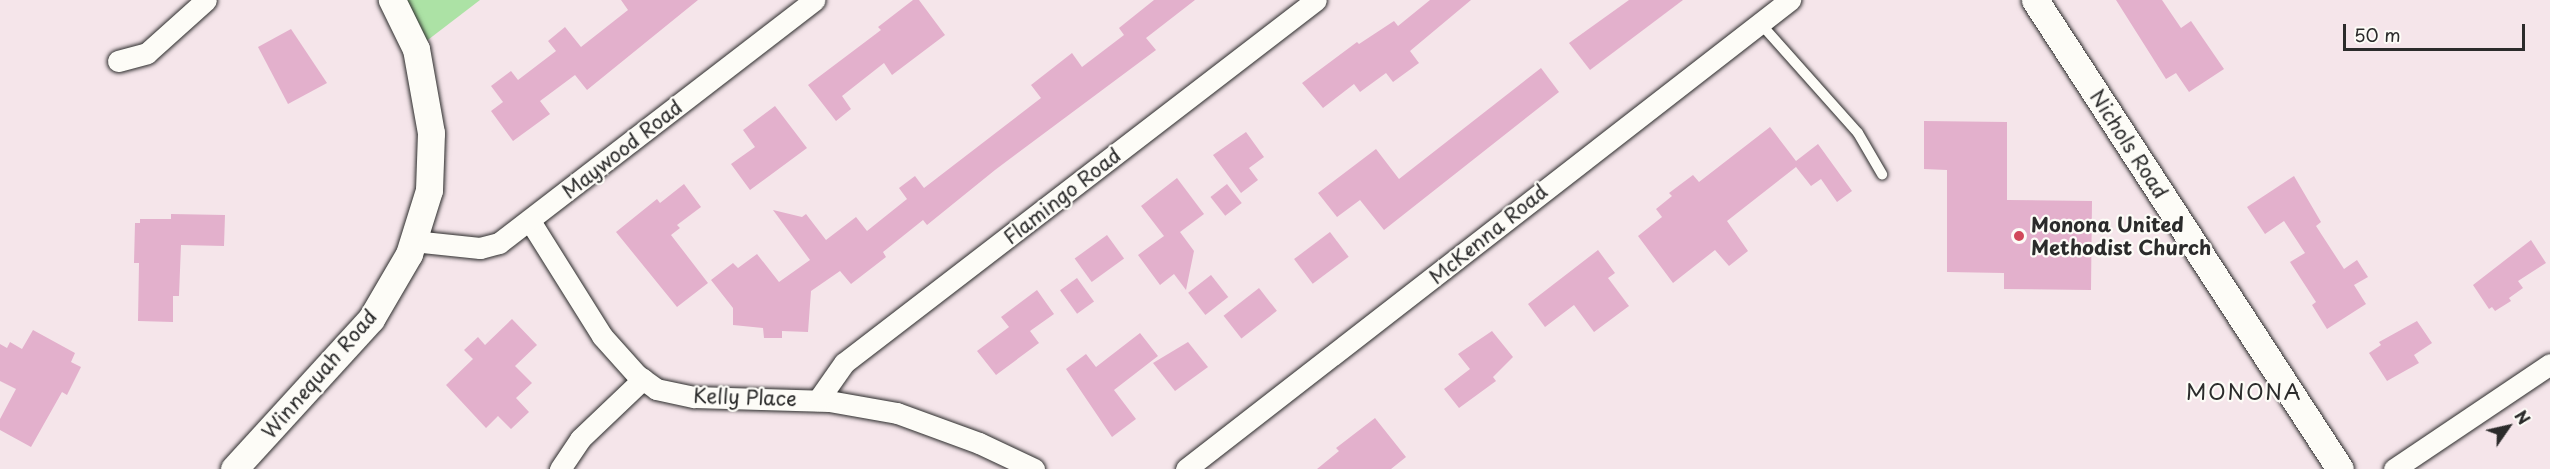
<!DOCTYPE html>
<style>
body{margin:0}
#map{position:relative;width:2550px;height:469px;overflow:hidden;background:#f5e5ea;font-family:"Playpen Sans",sans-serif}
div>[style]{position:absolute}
.green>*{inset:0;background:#ace2a5}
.building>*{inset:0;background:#e3b0cc;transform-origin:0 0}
.roads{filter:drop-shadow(0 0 2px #2b2b2b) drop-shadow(0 0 2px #2b2b2b)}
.service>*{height:10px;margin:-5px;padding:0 5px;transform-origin:5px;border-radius:5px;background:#fdfcf7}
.minor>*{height:21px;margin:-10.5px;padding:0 10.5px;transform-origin:10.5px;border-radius:10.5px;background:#fdfcf7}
.tertiary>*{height:27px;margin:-13.5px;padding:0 13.5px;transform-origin:13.5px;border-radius:13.5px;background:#fdfcf7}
.dots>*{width:16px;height:16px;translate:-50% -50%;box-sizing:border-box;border:3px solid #fdfcf7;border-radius:50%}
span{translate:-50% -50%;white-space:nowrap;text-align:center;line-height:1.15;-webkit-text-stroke:4.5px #fdfcf7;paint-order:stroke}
.street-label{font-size:20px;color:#2b2b2b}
.poi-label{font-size:20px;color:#2b2b2b;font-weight:700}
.left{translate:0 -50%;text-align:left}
.quarter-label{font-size:22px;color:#2b2b2b;letter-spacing:1.5px}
.north{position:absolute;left:2478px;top:397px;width:60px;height:60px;-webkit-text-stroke:4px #fdfcf7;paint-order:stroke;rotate:56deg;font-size:16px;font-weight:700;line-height:24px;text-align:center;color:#2b2b2b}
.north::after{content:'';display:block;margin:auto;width:21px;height:27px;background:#2b2b2b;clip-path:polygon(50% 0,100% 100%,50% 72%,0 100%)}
.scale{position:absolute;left:2343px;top:24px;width:182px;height:27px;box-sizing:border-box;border:3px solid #2b2b2b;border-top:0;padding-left:8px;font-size:18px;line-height:21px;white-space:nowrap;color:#2b2b2b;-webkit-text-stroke:4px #fdfcf7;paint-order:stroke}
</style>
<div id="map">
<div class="green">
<i style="clip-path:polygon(392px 0,480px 0,416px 49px)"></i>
</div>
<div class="building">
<i style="clip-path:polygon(621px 0,698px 0,587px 90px,575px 75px,540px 101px,550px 114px,513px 141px,491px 111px,503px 102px,491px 86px,511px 71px,518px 80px,556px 51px,548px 41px,565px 27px,581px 47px,628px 10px)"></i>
<i style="clip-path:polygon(913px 0,919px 0,945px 35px,892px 75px,884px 63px,842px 96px,851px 109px,836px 121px,808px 85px,881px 30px,878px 27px)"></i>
<i style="clip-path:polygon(1154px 0,1195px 0,1146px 38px,1156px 50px,995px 170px,927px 225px,923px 220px,883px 252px,886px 257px,851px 284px,840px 271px,811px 291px,808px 332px,782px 331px,782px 338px,764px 338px,763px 328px,733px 325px,733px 308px,711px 280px,733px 263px,738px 268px,757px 254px,779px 282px,810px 260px,773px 210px,802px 217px,806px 214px,826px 240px,856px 217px,867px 231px,907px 199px,899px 188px,915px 176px,924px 188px,1041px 98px,1031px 85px,1072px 53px,1082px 67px,1124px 35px,1119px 28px)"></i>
<i style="clip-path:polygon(1430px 0,1471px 0,1410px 51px,1419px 63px,1393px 82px,1386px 73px,1360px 92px,1354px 84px,1323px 108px,1302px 83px,1357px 42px,1359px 44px,1394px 21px,1398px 26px)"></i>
<i style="clip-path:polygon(1629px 0,1683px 0,1590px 70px,1569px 43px)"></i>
<i style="clip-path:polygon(2116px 0,2162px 0,2181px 28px,2191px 21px,2224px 69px,2189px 92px,2176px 73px,2166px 79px)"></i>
<i style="clip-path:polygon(291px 29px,327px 83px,288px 104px,258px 47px)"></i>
<i style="clip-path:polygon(1541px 68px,1559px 92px,1384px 230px,1360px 200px,1337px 217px,1318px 193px,1376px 149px,1399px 179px)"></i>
<i style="clip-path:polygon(775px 106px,807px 148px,750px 190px,731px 164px,755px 147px,743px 130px)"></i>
<i style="clip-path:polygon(1924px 121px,2007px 122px,2007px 200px,2092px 201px,2091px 290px,2004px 289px,2004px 273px,1947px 272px,1947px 170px,1924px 169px)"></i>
<i style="clip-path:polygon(1770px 127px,1796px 161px,1818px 144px,1852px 191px,1837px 202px,1821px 179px,1811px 186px,1796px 167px,1727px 221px,1748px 251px,1729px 266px,1715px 250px,1673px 283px,1638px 236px,1662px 217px,1656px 209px,1672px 196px,1669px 193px,1693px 175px,1699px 182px)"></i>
<i style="clip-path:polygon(1246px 132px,1264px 157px,1249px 168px,1258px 180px,1241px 193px,1213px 155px)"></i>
<i style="clip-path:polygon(2294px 176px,2321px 222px,2316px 226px,2344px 269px,2357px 260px,2368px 277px,2354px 285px,2366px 304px,2327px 329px,2312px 305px,2316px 302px,2290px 262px,2305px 253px,2284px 221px,2265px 234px,2247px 207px)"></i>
<i style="clip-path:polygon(1177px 178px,1204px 214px,1180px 232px,1194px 251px,1186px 290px,1174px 274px,1160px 285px,1138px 255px,1164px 236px,1141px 206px)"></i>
<i style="clip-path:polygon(684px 184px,701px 207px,677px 225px,680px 228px,671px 235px,708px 283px,677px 307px,616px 232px,657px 199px,660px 203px)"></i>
<i style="left:1227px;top:184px;width:24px;height:21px;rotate:52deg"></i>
<i style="clip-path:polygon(171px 214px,225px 215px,224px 246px,181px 245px,179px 296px,173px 296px,173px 322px,138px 321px,139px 263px,134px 263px,135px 223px,140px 223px,140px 219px,171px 219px)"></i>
<i style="left:1330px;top:232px;width:31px;height:45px;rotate:53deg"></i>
<i style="left:1107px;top:235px;width:29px;height:40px;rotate:54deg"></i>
<i style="clip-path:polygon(2531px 240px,2546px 263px,2518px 281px,2523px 288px,2509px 298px,2511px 301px,2495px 311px,2492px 307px,2489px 309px,2473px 285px)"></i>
<i style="clip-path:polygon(1598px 250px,1615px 273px,1608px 278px,1629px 306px,1594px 332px,1574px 305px,1545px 327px,1528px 304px)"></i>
<i style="left:1211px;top:275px;width:28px;height:29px;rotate:52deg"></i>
<i style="left:1077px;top:278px;width:29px;height:21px;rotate:54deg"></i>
<i style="left:1259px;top:288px;width:29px;height:45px;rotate:52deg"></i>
<i style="clip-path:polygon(1037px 290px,1054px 314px,1030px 331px,1039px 343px,996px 375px,977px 351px,1009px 327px,1001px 317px)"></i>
<i style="clip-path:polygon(512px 319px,537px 345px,515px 366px,532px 383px,516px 398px,529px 412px,511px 429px,498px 416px,486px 428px,446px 385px,473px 359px,464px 350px,478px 337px,485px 345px)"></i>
<i style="clip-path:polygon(2417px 321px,2432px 343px,2414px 355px,2419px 363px,2387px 381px,2369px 353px,2381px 345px,2379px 342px)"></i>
<i style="clip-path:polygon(33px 330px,75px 353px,71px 362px,81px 367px,67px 395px,62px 392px,31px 447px,0 430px,0 419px,16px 389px,0 381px,0 344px,7px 348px,10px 342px,22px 349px)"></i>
<i style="clip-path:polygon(1492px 331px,1513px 357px,1493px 377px,1496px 381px,1459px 408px,1444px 389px,1470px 369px,1458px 354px)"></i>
<i style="clip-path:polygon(1140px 333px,1158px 356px,1114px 390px,1136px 419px,1112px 437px,1066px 369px,1086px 354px,1096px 367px)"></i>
<i style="clip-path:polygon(1188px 342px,1208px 367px,1175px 391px,1153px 363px)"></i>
<i style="clip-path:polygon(1375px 418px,1406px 457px,1391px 469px,1317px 469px,1339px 451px,1336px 448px)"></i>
</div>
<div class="roads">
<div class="service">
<i style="left:1760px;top:23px;width:147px;rotate:48.3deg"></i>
<i style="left:1858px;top:133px;width:48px;rotate:59.7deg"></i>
</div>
<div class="minor">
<i style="left:118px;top:61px;width:30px;rotate:-15deg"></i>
<i style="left:147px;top:53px;width:79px;rotate:-41.9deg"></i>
<i style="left:530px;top:221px;width:136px;rotate:57.9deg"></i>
<i style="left:602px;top:336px;width:52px;rotate:48.1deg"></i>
<i style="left:637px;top:375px;width:24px;rotate:36deg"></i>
<i style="left:656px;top:389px;width:39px;rotate:12deg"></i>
<i style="left:694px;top:397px;width:135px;rotate:1.7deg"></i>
<i style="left:829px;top:401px;width:69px;rotate:10deg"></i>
<i style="left:897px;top:413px;width:87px;rotate:20.1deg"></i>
<i style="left:979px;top:443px;width:61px;rotate:25.3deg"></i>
<i style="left:413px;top:241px;width:67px;rotate:6deg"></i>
<i style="left:480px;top:248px;width:20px;rotate:-15deg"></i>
<i style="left:499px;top:243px;width:398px;rotate:-37.6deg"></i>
<i style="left:818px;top:400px;width:45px;rotate:-54.9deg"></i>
<i style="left:844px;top:363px;width:595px;rotate:-37.56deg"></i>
<i style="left:560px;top:469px;width:36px;rotate:-56deg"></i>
<i style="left:580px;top:439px;width:87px;rotate:-43.6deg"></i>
<i style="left:1186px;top:469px;width:765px;rotate:-37.83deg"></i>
<i style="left:2394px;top:469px;width:188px;rotate:-33.9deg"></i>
</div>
<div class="tertiary">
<i style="left:2035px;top:0;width:559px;rotate:56.96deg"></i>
<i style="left:234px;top:469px;width:203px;rotate:-47.6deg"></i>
<i style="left:371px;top:319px;width:75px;rotate:-59.7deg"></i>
<i style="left:409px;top:254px;width:67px;rotate:-72.6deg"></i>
<i style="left:429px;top:190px;width:57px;rotate:-88deg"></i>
<i style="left:431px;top:133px;width:85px;rotate:-100.1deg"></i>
<i style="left:416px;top:49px;width:55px;rotate:-116.1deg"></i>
</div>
</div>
<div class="dots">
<i style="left:2019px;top:236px;background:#d1495b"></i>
</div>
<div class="street-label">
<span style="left:2129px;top:144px;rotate:57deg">Nichols Road</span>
<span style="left:622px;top:149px;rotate:-38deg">Maywood Road</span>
<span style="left:1062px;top:196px;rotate:-38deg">Flamingo Road</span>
<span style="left:1488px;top:234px;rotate:-39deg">McKenna Road</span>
<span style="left:319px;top:374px;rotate:-49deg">Winnequah Road</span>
<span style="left:745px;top:397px;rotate:2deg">Kelly Place</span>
</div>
<div class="poi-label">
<span class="left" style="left:2031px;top:236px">Monona United<br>Methodist Church</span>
</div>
<div class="quarter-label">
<span style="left:2244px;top:391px">MONONA</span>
</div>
<div class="north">N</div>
<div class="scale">50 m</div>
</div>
